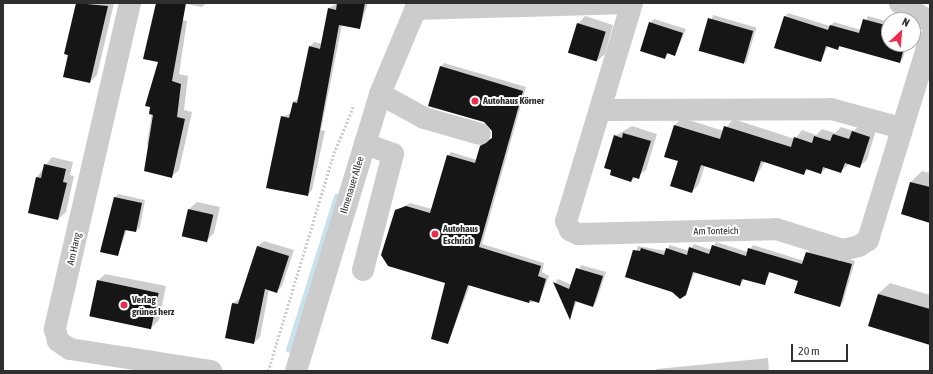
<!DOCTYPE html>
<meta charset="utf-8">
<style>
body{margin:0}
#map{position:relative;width:933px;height:374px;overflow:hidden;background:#fff;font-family:"Asap Condensed",sans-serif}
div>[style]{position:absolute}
.shadow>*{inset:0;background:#0003;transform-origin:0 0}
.stream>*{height:5.5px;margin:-2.75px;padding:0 2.75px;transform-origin:2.75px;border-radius:2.75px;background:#c8e2ed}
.building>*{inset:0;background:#161616;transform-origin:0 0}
.path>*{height:2.5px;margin-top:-1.25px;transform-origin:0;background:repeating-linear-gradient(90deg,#ccc 0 2px,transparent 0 4px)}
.minor>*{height:22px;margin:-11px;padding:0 11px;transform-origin:11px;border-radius:11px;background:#ccc}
.dots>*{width:11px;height:11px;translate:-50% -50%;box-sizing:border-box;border:2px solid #fff;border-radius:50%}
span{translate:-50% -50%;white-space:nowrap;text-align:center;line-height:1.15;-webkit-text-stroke:4px #fff;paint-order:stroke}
.poi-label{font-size:10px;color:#2f2f2f;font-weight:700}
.left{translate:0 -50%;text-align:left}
.street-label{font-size:10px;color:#2f2f2f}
.frame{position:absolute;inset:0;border:4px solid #2f2f2f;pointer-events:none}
.north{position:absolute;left:881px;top:12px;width:40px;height:40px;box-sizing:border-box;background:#fff;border:1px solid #acacac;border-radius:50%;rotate:26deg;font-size:11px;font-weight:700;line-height:16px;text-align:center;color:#2f2f2f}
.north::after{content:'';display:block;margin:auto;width:14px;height:18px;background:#eb2d4d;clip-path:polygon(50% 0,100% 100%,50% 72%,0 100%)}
.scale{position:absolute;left:791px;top:344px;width:57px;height:18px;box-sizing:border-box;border:2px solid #2f2f2f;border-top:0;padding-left:5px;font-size:12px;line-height:14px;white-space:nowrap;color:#2f2f2f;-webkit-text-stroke:3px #fff;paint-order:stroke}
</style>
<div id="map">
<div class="shadow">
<i style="clip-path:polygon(77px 3px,114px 3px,97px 75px,90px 82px,65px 53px)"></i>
<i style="clip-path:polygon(181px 3px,206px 3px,202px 7px)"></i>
<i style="clip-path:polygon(338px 3px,368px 3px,360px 28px,342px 25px,321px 130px,325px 131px,312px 190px,308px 195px,282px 117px,291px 113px,293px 102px,299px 98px,310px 47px,314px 42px,322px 44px,329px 8px)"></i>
<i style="clip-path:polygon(788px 13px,830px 26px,834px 22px,861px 30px,868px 16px,889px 22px,889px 44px,907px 44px,903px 58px,900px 62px,841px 45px,838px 49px,828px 46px,821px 61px,785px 17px)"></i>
<i style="clip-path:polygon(160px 15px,187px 21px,179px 74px,188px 76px,184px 110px,192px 112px,179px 170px,171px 177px,147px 144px,160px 61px)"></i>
<i style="left:713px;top:15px;width:45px;height:37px;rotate:16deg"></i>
<i style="clip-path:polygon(585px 16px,613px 25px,605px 54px,597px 61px,578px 24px)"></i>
<i style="clip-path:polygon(654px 19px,686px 29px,675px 55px,669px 53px,665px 57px,650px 23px)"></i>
<i style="clip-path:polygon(444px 63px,526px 87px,482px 244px,544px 263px,542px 272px,549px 276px,539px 302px,529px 302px,470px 285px,448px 343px,446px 282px,396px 211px,410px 203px,432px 209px,448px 156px,451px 152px,477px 160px,485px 143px,493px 137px,493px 130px,441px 67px)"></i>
<i style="clip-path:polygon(682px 118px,724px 131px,733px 119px,795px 139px,802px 130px,816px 135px,822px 129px,835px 133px,841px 127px,854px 131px,860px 124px,876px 130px,867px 160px,859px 167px,849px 164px,841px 171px,827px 167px,821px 173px,808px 169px,803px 174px,765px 161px,754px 180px,705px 165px,699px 184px,692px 192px,679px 160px,665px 156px,675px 125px)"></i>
<i style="clip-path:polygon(632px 126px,657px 134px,646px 170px,631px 181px,615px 136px)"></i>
<i style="clip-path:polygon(52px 157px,73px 162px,70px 175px,74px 176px,66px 212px,58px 219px,37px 177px)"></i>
<i style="clip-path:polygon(922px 171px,930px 173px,930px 222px,902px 214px,911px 182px)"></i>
<i style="clip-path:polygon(118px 194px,145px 200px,140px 227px,136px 231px,127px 229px,118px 255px,115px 198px)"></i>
<i style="clip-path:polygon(197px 202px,220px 207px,214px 233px,206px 241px,189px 209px)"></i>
<i style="clip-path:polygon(264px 241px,294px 250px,282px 286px,276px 292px,269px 289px,260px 337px,254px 343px,233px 303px,241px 298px,258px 246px)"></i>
<i style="clip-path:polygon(716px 242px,748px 252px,753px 245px,804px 261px,811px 248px,855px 261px,843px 302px,840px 306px,799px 280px,771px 271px,764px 284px,744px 279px,740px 285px,695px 272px,685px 295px,626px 277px,638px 246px,666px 251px,670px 245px,689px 251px,694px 244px,712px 250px)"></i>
<i style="clip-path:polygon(581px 265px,606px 272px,596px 302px,592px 306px,577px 301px,570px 318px,555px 283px,558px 279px,572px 285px)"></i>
<i style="clip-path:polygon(105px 274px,166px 286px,159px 320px,151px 328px,98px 281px)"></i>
<i style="clip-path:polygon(890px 283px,930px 295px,930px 344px,869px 326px,878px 294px)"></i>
<i style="clip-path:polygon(768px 358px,769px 371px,655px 371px,657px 369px)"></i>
</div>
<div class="stream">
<i style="left:289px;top:350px;width:160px;rotate:-72.6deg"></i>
</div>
<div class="building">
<i style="clip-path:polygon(76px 3px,108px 6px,90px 83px,63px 77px,68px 55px,64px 54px)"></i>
<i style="clip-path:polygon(156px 3px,186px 3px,172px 81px,181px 84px,177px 117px,185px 119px,172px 178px,144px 171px,153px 115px,149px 114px,150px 107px,145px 106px,158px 62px,143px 59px)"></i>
<i style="clip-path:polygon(337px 3px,365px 3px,360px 29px,339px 25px,308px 196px,266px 188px,281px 116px,289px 118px,293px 102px,297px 103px,309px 46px,320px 49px,328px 8px,336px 10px)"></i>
<i style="clip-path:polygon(784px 16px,828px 30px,830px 25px,859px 33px,863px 19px,889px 26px,889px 44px,905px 44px,900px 63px,839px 46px,838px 50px,826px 46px,821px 62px,774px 48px)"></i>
<i style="left:708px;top:18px;width:47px;height:34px;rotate:16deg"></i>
<i style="clip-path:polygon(649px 22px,683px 33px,675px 56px,667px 53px,665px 59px,640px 51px)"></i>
<i style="left:577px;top:23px;width:30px;height:31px;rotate:17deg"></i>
<i style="clip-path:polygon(440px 66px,523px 91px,479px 247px,541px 266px,538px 276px,546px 279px,539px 303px,530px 300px,529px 303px,468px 285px,448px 344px,431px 339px,445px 283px,388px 266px,381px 255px,395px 210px,406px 206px,430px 213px,447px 155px,475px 163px,480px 146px,492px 138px,492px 131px,484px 122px,428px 106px)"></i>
<i style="clip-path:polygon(674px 125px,720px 139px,724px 126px,791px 147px,794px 137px,812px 143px,814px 136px,830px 141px,833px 134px,849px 139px,852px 131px,870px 137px,860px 168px,845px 163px,841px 173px,823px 167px,821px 174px,806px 169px,804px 175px,761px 161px,754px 182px,701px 165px,692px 193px,670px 186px,678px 161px,664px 157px)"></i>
<i style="clip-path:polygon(623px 133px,651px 141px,639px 179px,633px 177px,631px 182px,610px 175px,611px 170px,604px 168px,614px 135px,622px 138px)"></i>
<i style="clip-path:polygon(44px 164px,66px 169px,63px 182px,67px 183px,58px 220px,28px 213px,36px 177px,41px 178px)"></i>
<i style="clip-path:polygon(910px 182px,930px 187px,930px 223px,901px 214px)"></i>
<i style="clip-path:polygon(114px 197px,142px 203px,136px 232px,125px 230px,118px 256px,100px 252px)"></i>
<i style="left:188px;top:209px;width:26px;height:28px;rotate:13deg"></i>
<i style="clip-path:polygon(712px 245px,746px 256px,748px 248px,802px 264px,806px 252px,852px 264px,840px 307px,794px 293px,798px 281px,769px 272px,765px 285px,742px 279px,740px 286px,693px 272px,686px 295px,680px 299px,672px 292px,625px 277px,633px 250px,640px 251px,641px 248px,664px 255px,666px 248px,687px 255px,689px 247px,709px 254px)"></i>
<i style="clip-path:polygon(257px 246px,289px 256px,277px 293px,265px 289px,254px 344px,225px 338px,232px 303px,238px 304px)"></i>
<i style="clip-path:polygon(576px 268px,603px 276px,593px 307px,575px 301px,570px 320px,553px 282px,569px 289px)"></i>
<i style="left:97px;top:280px;width:63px;height:37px;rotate:12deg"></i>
<i style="clip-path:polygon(878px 294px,930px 309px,930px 345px,868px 326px)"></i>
</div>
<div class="path">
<i style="left:268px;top:371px;width:228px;rotate:-73.2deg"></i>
<i style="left:334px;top:153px;width:50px;rotate:-67.6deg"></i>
</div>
<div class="minor">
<i style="left:130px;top:3px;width:335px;rotate:103deg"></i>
<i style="left:55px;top:329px;width:12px;rotate:76deg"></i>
<i style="left:58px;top:341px;width:14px;rotate:34deg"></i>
<i style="left:70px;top:349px;width:143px;rotate:8.9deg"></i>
<i style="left:632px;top:3px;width:228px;rotate:106.8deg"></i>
<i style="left:566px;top:221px;width:10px;rotate:66deg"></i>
<i style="left:570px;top:230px;width:9px;rotate:27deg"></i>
<i style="left:578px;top:234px;width:198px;rotate:-1.4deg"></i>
<i style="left:776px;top:229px;width:70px;rotate:17.4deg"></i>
<i style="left:843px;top:250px;width:16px;rotate:-14deg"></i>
<i style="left:859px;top:246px;width:11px;rotate:-34deg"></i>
<i style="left:868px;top:240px;width:211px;rotate:-72.9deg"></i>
<i style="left:900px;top:3px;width:36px;rotate:32deg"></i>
<i style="left:415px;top:9px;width:213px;rotate:-1.6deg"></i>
<i style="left:380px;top:94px;width:50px;rotate:28.6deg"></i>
<i style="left:424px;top:118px;width:58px;rotate:15.9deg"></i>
<i style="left:600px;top:110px;width:231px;rotate:-0.2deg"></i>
<i style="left:831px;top:109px;width:73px;rotate:15.2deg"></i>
<i style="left:363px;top:270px;width:120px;rotate:-75.5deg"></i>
<i style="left:393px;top:154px;width:30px;rotate:-160deg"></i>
<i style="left:296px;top:371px;width:289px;rotate:-73.1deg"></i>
<i style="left:380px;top:94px;width:99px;rotate:-67.3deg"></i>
</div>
<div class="dots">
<i style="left:475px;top:101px;background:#eb2d4d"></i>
<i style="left:435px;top:234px;background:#eb2d4d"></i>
<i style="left:124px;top:305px;background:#eb2d4d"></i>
</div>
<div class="poi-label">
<span class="left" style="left:483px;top:101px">Autohaus Körner</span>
<span class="left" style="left:443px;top:234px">Autohaus<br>Eschrich</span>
<span class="left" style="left:132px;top:305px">Verlag<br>grünes herz</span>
</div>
<div class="street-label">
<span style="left:352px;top:185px;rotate:-73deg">Ilmenauer Allee</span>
<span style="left:716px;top:231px;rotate:-1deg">Am Tonteich</span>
<span style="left:74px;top:249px;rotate:-77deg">Am Hang</span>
</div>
<div class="frame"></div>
<div class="north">N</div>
<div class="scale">20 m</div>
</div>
